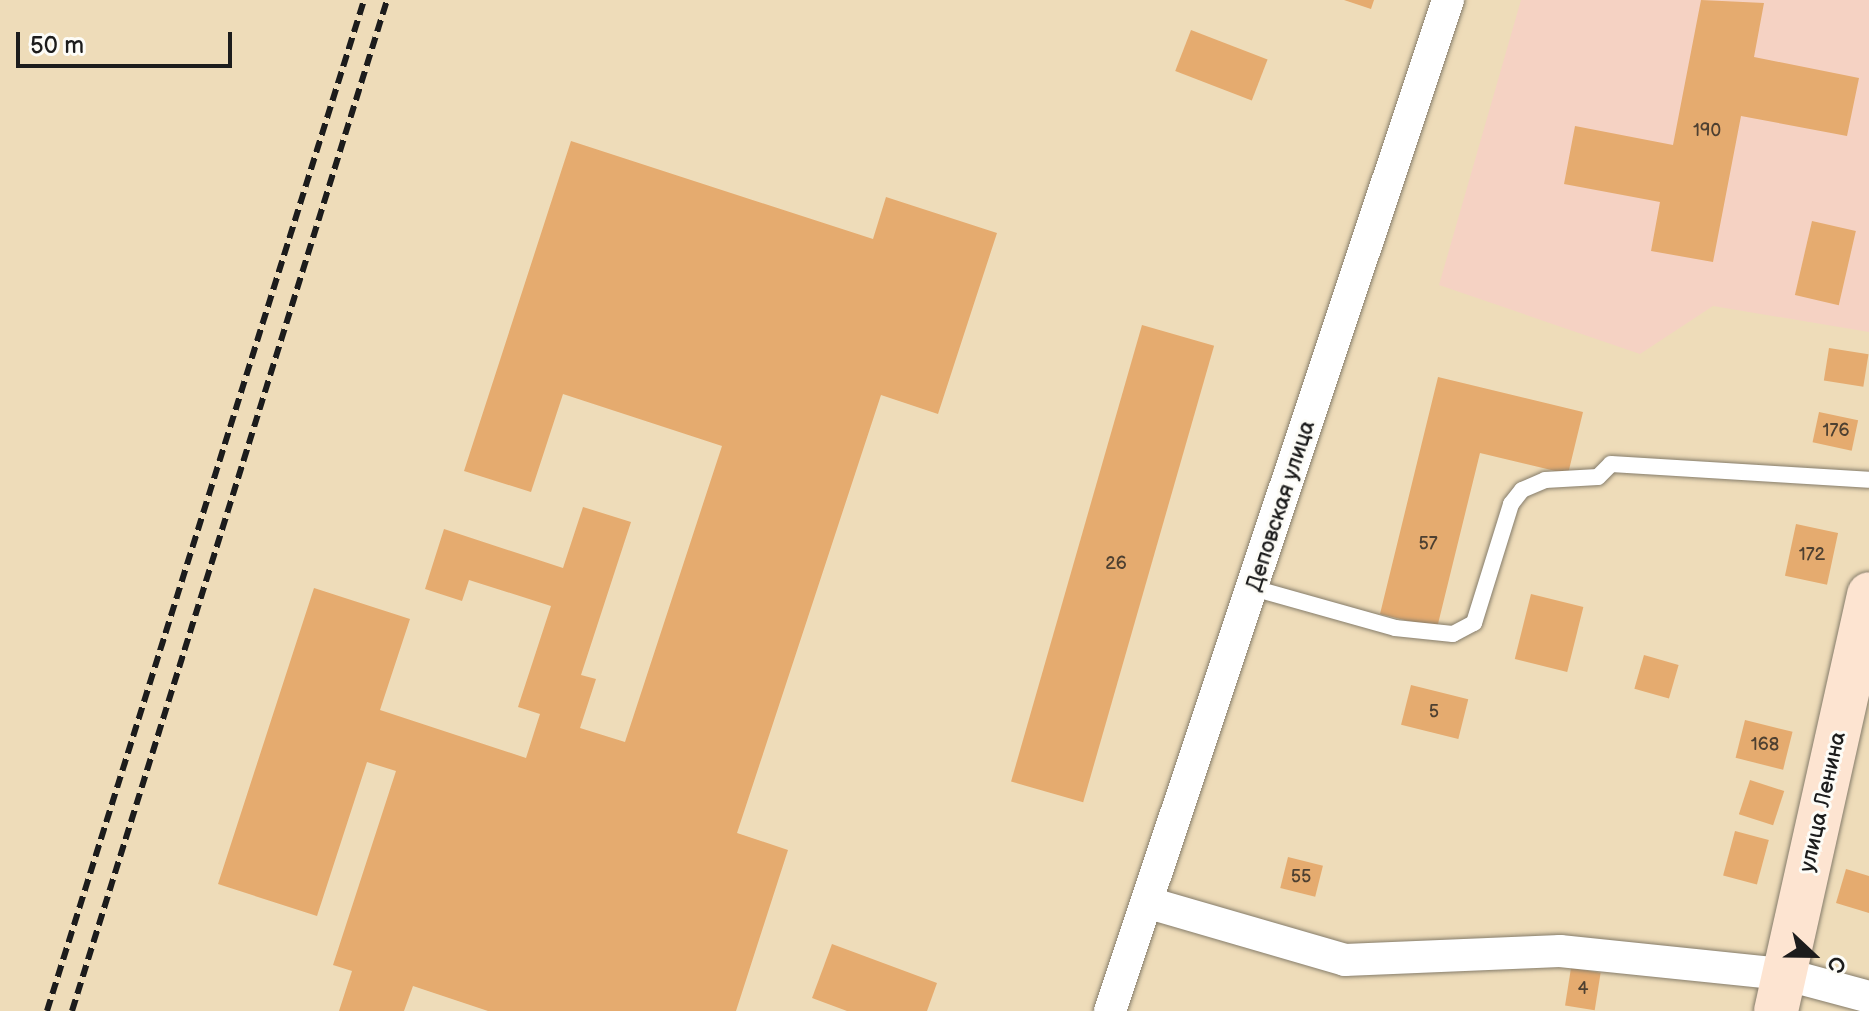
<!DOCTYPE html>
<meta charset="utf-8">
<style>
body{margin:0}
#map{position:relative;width:1869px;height:1011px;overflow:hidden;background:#eedcb9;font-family:"Balsamiq Sans",sans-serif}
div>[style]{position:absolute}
.built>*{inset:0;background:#f5d2c3}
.building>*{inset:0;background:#e5ab6f;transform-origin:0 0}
.roads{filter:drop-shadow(0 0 2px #857c6a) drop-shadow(0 0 2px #857c6a)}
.lane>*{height:16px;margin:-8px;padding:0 8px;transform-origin:8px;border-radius:8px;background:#fff}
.street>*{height:32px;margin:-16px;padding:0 16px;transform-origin:16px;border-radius:16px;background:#fff}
.secondary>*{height:44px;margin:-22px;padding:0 22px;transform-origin:22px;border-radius:22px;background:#fde4d1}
.rail>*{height:6px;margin-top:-3px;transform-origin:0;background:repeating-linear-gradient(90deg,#1c1c1c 0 12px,transparent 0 18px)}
span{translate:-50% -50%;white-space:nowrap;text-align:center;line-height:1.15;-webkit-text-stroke:6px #fdfcf7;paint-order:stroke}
.number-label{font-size:18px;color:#4e4031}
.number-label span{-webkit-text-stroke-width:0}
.street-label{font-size:22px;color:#1c1c1c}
.north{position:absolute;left:1773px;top:915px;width:80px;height:80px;-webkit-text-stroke:6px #fdfcf7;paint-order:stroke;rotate:112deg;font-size:22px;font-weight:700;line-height:32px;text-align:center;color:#1c1c1c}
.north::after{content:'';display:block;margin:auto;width:28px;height:36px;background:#1c1c1c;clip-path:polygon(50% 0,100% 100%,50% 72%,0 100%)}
.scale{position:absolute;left:16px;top:32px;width:216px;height:36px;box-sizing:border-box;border:4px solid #1c1c1c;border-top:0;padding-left:10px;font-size:24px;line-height:28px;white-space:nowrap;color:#1c1c1c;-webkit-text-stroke:6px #fdfcf7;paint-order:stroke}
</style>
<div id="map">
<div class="built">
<i style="clip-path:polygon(1521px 0,1869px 0,1869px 332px,1713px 306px,1640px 354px,1439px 285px)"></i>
</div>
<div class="building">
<i style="clip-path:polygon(1344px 0,1374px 0,1371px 9px)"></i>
<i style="clip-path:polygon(1701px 0,1764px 3px,1754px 57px,1859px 78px,1847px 136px,1741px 116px,1713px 262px,1651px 251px,1660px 202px,1564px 184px,1575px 126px,1673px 145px)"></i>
<i style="left:1191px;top:30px;width:82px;height:44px;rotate:21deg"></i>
<i style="clip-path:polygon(571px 141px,873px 239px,886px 197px,997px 233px,938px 414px,881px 395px,737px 833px,788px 850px,736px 1011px,488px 1011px,413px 986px,404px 1011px,339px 1011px,352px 971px,333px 965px,396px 771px,367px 762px,317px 916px,218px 884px,314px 588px,410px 619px,380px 710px,526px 758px,540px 714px,518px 707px,551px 606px,469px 580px,462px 601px,425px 589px,444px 529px,563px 568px,583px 507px,631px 522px,581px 675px,596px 679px,580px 728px,625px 742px,722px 446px,563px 394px,531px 492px,464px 471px)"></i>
<i style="left:1812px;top:221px;width:45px;height:76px;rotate:13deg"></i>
<i style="left:1142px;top:325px;width:75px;height:475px;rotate:16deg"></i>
<i style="left:1829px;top:348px;width:40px;height:33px;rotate:9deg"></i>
<i style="clip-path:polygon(1438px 377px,1583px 412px,1568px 474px,1480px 453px,1437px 628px,1380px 614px)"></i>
<i style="left:1819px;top:412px;width:40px;height:31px;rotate:12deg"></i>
<i style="left:1796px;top:524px;width:43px;height:53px;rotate:12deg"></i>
<i style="left:1531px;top:594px;width:54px;height:67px;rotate:14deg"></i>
<i style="left:1644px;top:655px;width:36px;height:35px;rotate:16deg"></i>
<i style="left:1411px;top:685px;width:59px;height:41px;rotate:14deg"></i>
<i style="left:1745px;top:720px;width:49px;height:39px;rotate:14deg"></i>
<i style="left:1750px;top:780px;width:36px;height:36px;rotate:18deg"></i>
<i style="left:1735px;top:831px;width:35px;height:46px;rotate:15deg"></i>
<i style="left:1288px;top:857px;width:36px;height:32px;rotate:14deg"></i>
<i style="clip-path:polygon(1846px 869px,1869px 876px,1869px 913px,1836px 903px)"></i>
<i style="clip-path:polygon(832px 944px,937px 983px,927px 1011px,847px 1011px,812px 998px)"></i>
<i style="left:1571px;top:968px;width:30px;height:38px;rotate:9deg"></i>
</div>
<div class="roads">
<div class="lane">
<i style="left:1253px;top:588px;width:148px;rotate:15.7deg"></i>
<i style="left:1395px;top:628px;width:58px;rotate:5.9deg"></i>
<i style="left:1453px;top:634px;width:24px;rotate:-28deg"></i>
<i style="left:1474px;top:623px;width:125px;rotate:-72.7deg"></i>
<i style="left:1511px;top:504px;width:18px;rotate:-52deg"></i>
<i style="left:1522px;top:490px;width:25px;rotate:-23deg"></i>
<i style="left:1545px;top:480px;width:53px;rotate:-3.2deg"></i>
<i style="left:1598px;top:477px;width:18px;rotate:-45deg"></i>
<i style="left:1611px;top:464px;width:258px;rotate:3.5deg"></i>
</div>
<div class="street">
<i style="left:1149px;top:903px;width:204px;rotate:16.2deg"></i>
<i style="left:1345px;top:960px;width:215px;rotate:-2.4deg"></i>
<i style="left:1560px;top:951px;width:225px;rotate:5.9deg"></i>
<i style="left:1784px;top:974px;width:88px;rotate:15.1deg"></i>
<i style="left:1110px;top:1011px;width:1066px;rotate:-71.51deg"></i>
</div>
<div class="secondary">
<i style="left:1776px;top:1011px;width:427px;rotate:-77.4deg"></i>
</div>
</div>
<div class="rail">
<i style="left:47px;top:1011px;width:1060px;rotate:-72.59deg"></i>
<i style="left:72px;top:1011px;width:1059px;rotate:-72.69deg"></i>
</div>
<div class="number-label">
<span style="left:1707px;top:131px">190</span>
<span style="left:1836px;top:431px">176</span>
<span style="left:1428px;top:544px">57</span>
<span style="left:1812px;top:555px">172</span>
<span style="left:1116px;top:564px">26</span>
<span style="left:1434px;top:712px">5</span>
<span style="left:1765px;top:745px">168</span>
<span style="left:1301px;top:877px">55</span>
<span style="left:1583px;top:989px">4</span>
</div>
<div class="street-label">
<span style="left:1281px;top:506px;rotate:-72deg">Деповская улица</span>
<span style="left:1823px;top:802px;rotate:-77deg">улица Ленина</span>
</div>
<div class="north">С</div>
<div class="scale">50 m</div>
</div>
